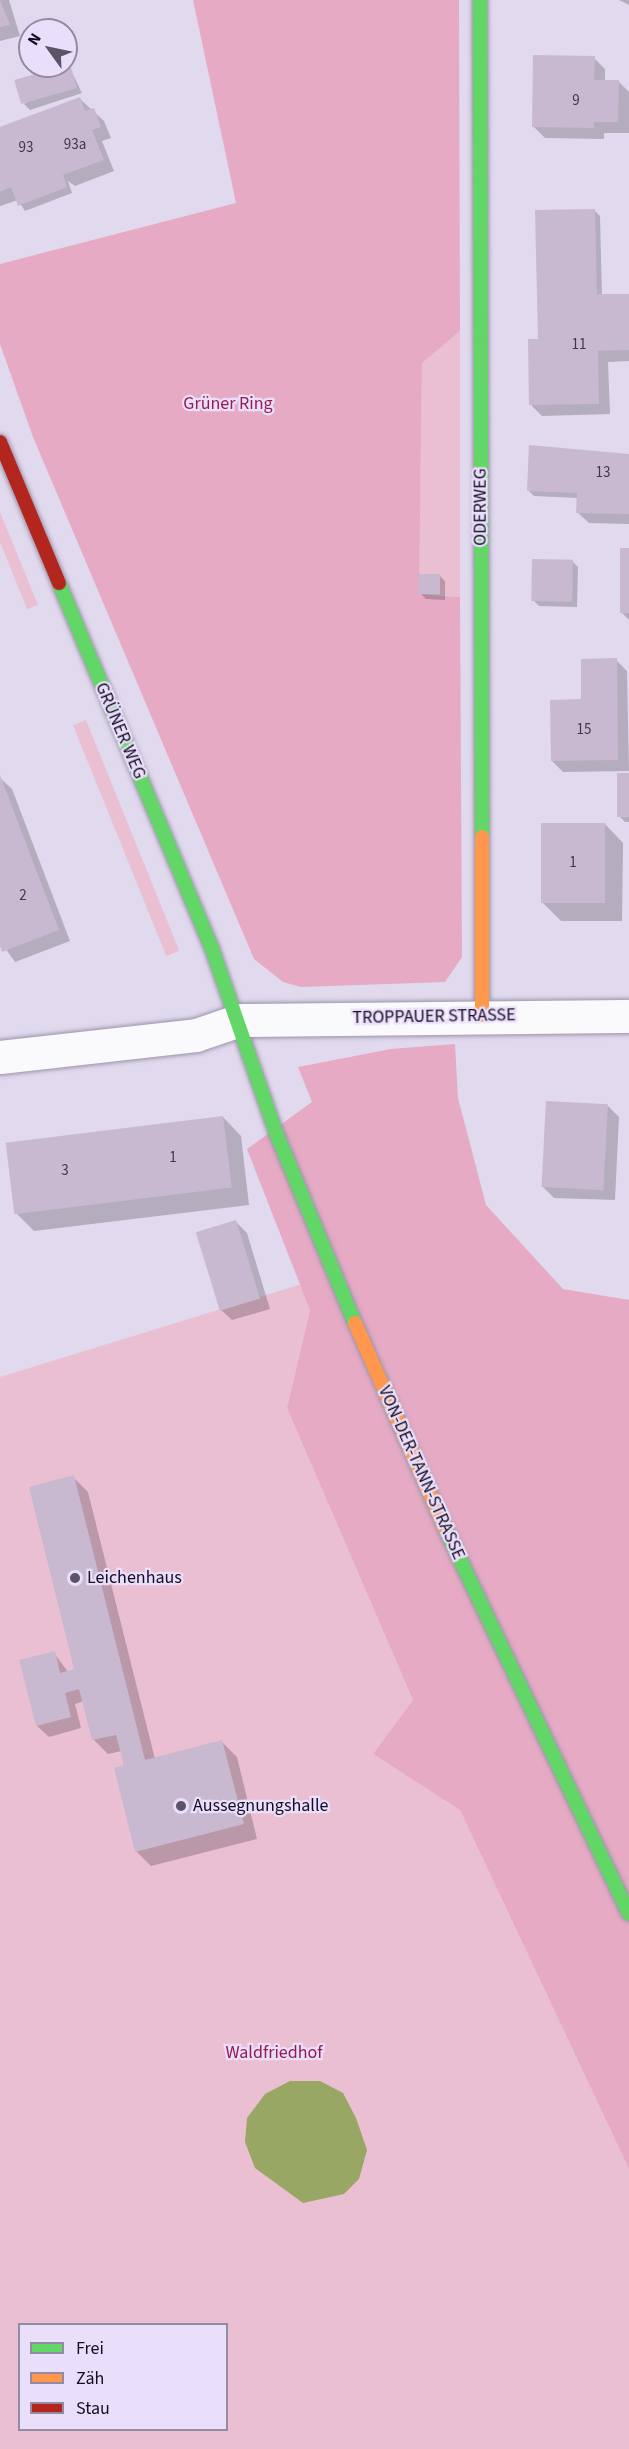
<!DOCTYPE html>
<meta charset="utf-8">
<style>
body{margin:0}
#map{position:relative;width:629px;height:2449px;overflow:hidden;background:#e1d9ee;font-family:"Source Sans 3",sans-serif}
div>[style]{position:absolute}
.green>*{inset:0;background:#eabfd2;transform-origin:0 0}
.forest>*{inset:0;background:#e6aac4}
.water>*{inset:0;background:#98a764}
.shadow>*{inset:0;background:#0003}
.building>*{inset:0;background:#c8b8d0;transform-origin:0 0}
.roads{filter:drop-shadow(0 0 2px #9c94a9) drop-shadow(0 0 2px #9c94a9)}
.street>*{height:33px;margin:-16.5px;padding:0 16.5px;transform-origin:16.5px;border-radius:16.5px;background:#faf9fc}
.fast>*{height:14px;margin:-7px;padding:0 7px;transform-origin:7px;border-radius:7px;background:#63d668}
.slow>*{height:14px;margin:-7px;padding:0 7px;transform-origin:7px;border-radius:7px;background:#ff974d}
.jam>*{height:14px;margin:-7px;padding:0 7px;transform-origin:7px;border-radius:7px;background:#b3261e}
.dots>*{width:16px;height:16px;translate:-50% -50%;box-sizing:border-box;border:3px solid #e9dffa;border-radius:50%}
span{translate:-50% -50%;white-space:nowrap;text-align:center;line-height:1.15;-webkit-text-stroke:4.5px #e9dffa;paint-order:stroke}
.number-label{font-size:15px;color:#42364e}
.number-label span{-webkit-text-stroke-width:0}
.park-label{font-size:18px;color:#971b4e}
.street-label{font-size:18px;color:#150b22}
.poi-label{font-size:18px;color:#150b22}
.left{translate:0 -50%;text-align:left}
.legend{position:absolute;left:18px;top:2323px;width:210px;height:108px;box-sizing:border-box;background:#e9dffa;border:2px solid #948aa4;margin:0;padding:8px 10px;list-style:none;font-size:18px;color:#150b22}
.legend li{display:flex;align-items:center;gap:12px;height:30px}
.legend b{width:30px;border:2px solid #948aa4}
.north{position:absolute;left:18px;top:18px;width:60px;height:60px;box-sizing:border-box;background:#e9dffa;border:2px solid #948aa4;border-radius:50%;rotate:303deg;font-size:16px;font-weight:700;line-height:24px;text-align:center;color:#150b22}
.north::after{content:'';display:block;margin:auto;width:21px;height:27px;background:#5c5369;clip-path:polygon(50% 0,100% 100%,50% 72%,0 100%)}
</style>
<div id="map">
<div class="green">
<i style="clip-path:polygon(460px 331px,460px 597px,440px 595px,440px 574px,419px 574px,422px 362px)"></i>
<i style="clip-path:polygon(0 512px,38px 605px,27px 609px,0 542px)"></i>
<i style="left:86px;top:720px;width:249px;height:14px;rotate:68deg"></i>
<i style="clip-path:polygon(evenodd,302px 1284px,310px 1310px,287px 1408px,413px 1700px,373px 1754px,460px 1810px,629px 2169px,629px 2449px,0 2449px,0 1377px,302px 1284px,20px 2324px,226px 2324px,226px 2430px,20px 2430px,20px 2324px)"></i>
</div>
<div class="forest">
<i style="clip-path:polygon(193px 0,459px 0,460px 331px,422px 363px,419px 594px,460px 597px,462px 957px,445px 982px,301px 987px,283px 982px,254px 959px,33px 437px,0 344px,0 264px,236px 203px)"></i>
<i style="clip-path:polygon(455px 1044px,458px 1098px,486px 1205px,563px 1289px,629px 1300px,629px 2169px,460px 1810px,373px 1754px,413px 1700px,287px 1408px,310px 1310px,247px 1149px,312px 1102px,298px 1067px,391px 1049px)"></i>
</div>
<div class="water">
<i style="clip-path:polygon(290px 2081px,320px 2081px,343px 2093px,356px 2118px,367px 2150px,359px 2179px,344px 2194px,303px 2203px,255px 2168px,245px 2142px,247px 2118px,265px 2094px)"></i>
</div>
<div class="shadow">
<i style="clip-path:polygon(0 0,9px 0,20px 36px,0 41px)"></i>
<i style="clip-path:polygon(619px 0,629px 0,629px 5px)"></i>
<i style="clip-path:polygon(594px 58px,605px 69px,605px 81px,618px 81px,629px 92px,629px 133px,604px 133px,604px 139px,545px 138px,534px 127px)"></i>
<i style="clip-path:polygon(69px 66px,82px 93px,30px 110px,24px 104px)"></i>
<i style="clip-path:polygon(80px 99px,104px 121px,111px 138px,102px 141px,114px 171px,75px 186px,68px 181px,72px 193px,25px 211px,18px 200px,0 206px,0 128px)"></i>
<i style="clip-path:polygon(594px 210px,600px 216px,602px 296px,629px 295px,629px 361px,608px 362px,610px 414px,542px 416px,531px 405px,539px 340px)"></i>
<i style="clip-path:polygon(530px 447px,629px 455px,629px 524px,589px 523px,577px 512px,578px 498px,534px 496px,529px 491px)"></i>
<i style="clip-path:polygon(629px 549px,629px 620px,621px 612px)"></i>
<i style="clip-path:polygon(573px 562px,578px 567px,577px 607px,539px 606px,533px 600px)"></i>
<i style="clip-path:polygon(439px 575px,445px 581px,445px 600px,426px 599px,420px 593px)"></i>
<i style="clip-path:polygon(616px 660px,627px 671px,629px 771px,563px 772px,552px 761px,583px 701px)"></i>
<i style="clip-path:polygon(629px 775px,629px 822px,625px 822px,620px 817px)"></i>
<i style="clip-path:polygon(0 778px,12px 789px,70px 941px,15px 962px,0 941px)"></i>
<i style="clip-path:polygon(605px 824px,623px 843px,622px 921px,561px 921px,542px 902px)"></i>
<i style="clip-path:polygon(608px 1106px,619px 1117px,615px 1200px,554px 1198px,543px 1187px)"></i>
<i style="clip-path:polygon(223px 1117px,241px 1136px,249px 1205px,34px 1231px,16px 1213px)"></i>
<i style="clip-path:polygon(236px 1222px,247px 1233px,270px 1309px,232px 1320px,220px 1309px)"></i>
<i style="clip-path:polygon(73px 1477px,88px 1492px,155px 1759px,222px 1742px,237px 1757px,257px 1839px,151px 1866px,136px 1851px,122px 1751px,108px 1754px,94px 1740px,84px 1701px,75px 1704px,81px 1728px,49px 1737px,37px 1726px,54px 1653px,68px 1672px,77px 1674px)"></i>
</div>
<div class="building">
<i style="clip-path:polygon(0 0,10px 25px,0 27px)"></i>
<i style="clip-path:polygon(533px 55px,595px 56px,594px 80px,619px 80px,618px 122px,594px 122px,594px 128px,532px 127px)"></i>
<i style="left:70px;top:64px;width:25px;height:58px;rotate:74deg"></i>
<i style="clip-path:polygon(80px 97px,85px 111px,94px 108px,101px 127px,92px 130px,104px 160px,63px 175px,67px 187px,18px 206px,11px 187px,0 192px,0 127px)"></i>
<i style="clip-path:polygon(595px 209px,597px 294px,629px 294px,629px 350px,598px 351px,599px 404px,529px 405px,528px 339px,538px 339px,535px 210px)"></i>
<i style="clip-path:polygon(529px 445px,629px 454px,629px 514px,576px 513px,577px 493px,527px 491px)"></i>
<i style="left:620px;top:548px;width:9px;height:65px"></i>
<i style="left:532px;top:559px;width:41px;height:42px;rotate:1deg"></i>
<i style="left:419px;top:574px;width:21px;height:20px"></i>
<i style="clip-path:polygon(617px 658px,618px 760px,551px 761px,550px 700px,581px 699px,581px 659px)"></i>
<i style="left:629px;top:773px;width:44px;height:12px;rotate:90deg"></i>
<i style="clip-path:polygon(0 775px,59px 930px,2px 952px,0 946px)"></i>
<i style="left:541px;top:823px;width:64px;height:80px"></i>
<i style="left:546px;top:1101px;width:62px;height:86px;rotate:3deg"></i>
<i style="left:223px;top:1116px;width:72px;height:219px;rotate:83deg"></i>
<i style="left:236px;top:1220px;width:82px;height:42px;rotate:73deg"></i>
<i style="clip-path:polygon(74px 1475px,145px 1760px,222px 1740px,244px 1824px,135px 1852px,114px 1768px,124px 1765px,116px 1735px,92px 1740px,79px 1689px,65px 1693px,71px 1717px,36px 1726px,19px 1660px,55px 1651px,60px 1673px,74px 1669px,29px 1487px)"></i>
</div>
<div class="roads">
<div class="street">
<i style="left:0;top:1057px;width:197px;rotate:-6.4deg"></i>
<i style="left:196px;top:1035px;width:46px;rotate:-18.8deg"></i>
<i style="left:240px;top:1020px;width:389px;rotate:-0.6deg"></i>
</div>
<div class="fast">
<i style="left:480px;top:0;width:837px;rotate:89.86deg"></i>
<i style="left:59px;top:583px;width:394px;rotate:67.3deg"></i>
<i style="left:211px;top:946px;width:200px;rotate:70.8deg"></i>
<i style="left:277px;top:1135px;width:204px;rotate:67.5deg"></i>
<i style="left:445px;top:1528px;width:427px;rotate:64.5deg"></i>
</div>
<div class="slow">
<i style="left:482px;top:837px;width:178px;rotate:90deg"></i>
<i style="left:355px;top:1323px;width:224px;rotate:66.3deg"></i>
</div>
<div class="jam">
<i style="left:0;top:442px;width:153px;rotate:67.3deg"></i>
</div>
</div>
<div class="dots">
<i style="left:75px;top:1578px;background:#5c5369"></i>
<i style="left:181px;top:1806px;background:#5c5369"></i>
</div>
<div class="number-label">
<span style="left:576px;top:101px">9</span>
<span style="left:75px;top:145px">93a</span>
<span style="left:26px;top:148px">93</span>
<span style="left:579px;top:345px">11</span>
<span style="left:603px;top:473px">13</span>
<span style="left:584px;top:730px">15</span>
<span style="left:573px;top:863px">1</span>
<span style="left:23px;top:896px">2</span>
<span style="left:173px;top:1158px">1</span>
<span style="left:65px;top:1171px">3</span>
</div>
<div class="park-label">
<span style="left:228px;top:404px">Grüner Ring</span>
<span style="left:274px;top:2053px">Waldfriedhof</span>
</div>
<div class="street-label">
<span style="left:481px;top:507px;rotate:-90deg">ODERWEG</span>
<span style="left:120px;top:731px;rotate:67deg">GRÜNER WEG</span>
<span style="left:434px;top:1017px;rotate:-1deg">TROPPAUER STRASSE</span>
<span style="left:421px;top:1473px;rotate:66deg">VON-DER-TANN-STRASSE</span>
</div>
<div class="poi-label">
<span class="left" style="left:87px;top:1578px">Leichenhaus</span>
<span class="left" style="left:193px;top:1806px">Aussegnungshalle</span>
</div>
<ul class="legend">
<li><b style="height:8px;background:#63d668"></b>Frei</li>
<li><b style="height:8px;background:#ff974d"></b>Zäh</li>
<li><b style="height:8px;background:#b3261e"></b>Stau</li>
</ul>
<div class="north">N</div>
</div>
